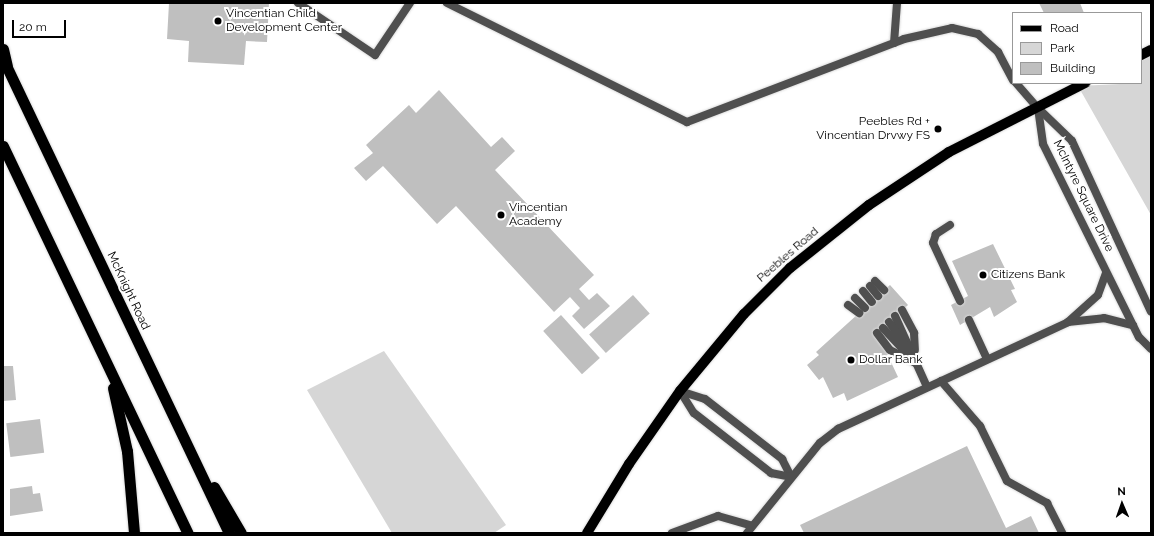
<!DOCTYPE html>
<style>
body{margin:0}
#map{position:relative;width:1154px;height:536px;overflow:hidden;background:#fff;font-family:Raleway,sans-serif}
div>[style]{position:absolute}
.green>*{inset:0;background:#d6d6d6}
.building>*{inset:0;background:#bfbfbf;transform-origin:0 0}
.roads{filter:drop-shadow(0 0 1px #dbdbdb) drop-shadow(0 0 1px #dbdbdb)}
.service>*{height:8px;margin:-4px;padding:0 4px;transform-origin:4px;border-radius:4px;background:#4f4f4f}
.minor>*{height:8px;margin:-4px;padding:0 4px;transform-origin:4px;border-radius:4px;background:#4f4f4f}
.primary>*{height:10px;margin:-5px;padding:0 5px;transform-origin:5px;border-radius:5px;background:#000}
.trunk>*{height:11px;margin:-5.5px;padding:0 5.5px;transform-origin:5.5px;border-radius:5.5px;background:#000}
.dots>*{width:11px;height:11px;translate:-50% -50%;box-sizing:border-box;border:2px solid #fff;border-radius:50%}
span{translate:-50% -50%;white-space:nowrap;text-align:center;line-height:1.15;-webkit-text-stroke:4px #fff;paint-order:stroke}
.poi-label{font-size:12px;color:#000}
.left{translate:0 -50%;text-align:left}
.right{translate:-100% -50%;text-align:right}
.street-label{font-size:12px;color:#000}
.frame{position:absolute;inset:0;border:4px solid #000;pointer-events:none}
.legend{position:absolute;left:1012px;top:12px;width:130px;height:72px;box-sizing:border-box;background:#fff;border:1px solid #999;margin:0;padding:5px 7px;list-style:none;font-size:12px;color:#000}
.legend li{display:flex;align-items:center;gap:8px;height:20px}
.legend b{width:20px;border:1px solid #999}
.north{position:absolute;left:1102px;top:484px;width:40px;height:40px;-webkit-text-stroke:3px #fff;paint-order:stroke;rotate:358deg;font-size:11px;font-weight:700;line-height:16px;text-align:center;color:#000}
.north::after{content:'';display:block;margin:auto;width:14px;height:18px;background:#000;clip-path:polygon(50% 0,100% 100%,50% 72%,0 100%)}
.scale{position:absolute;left:12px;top:20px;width:54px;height:18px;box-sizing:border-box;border:2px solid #000;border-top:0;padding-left:5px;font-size:12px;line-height:14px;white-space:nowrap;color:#000;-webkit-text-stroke:3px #fff;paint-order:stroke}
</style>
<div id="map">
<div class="green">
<i style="clip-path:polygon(1151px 50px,1151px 215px,1078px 86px,1141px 83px,1141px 55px)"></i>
<i style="clip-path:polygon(384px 351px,506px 525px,494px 533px,392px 533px,307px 390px)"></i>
</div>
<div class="building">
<i style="clip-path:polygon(169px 3px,269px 3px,267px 42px,246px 41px,244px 65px,188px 62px,189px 41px,167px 39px)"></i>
<i style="clip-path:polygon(1039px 3px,1080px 3px,1084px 13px,1044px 13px)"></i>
<i style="clip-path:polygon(439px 90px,491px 147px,502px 137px,515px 151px,495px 170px,594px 275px,579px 289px,589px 300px,597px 293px,610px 306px,584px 329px,572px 316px,580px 308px,570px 297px,554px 312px,456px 206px,437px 224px,383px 166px,366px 181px,354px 168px,373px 153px,366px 145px,409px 105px,416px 113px)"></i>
<i style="clip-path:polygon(993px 244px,1015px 289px,1011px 290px,1017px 302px,994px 317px,990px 307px,960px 325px,951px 305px,968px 296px,952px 261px)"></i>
<i style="clip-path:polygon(890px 285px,908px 305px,874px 336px,883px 345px,898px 377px,847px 401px,844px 393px,833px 398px,823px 377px,819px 380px,807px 365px,819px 355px,816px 352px)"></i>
<i style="left:633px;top:295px;width:25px;height:59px;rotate:48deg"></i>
<i style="left:561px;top:315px;width:58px;height:24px;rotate:48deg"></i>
<i style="clip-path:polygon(3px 366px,13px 366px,16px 400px,3px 401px)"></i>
<i style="left:40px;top:419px;width:34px;height:34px;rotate:83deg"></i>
<i style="clip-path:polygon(967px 446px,1006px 528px,1031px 516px,1039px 533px,804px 533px,800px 525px)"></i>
<i style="clip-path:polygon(32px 486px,33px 494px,40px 493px,43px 511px,10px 516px,10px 489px)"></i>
</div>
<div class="roads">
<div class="service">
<i style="left:298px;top:3px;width:93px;rotate:34deg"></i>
<i style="left:375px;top:55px;width:63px;rotate:-56.1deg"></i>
<i style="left:447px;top:3px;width:268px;rotate:26.4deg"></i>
<i style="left:687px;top:122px;width:232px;rotate:-20.9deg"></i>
<i style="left:904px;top:39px;width:49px;rotate:-12.9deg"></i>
<i style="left:952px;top:28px;width:27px;rotate:13deg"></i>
<i style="left:978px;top:34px;width:27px;rotate:42deg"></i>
<i style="left:998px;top:52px;width:32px;rotate:62deg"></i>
<i style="left:894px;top:43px;width:40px;rotate:-85.7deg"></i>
<i style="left:1016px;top:83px;width:33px;rotate:49deg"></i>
<i style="left:950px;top:225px;width:17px;rotate:147deg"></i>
<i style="left:936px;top:234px;width:9px;rotate:108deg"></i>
<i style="left:933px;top:243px;width:64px;rotate:65deg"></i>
<i style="left:875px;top:281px;width:13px;rotate:45deg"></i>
<i style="left:870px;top:286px;width:13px;rotate:51deg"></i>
<i style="left:863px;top:291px;width:14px;rotate:51deg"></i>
<i style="left:855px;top:298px;width:14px;rotate:45deg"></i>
<i style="left:848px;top:305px;width:14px;rotate:36deg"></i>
<i style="left:902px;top:310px;width:26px;rotate:62deg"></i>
<i style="left:914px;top:333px;width:17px;rotate:87deg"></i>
<i style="left:895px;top:316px;width:78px;rotate:65.7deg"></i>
<i style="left:969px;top:320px;width:43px;rotate:65.2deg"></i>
<i style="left:889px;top:322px;width:37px;rotate:55deg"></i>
<i style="left:1068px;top:322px;width:36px;rotate:-6deg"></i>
<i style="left:1104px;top:318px;width:30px;rotate:14deg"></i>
<i style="left:883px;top:328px;width:40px;rotate:47deg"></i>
<i style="left:877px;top:333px;width:21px;rotate:53deg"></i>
<i style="left:890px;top:350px;width:29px;rotate:27deg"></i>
<i style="left:941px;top:381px;width:60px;rotate:49.1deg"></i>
<i style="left:980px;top:426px;width:61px;rotate:63.9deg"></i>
<i style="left:1007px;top:481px;width:46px;rotate:28.8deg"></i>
<i style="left:1047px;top:503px;width:34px;rotate:63deg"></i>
<i style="left:680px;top:391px;width:26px;rotate:18deg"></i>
<i style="left:705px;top:399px;width:98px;rotate:37.9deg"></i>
<i style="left:782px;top:459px;width:20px;rotate:63deg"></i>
<i style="left:680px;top:391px;width:26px;rotate:58deg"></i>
<i style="left:694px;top:413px;width:98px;rotate:37.9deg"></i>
<i style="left:771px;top:473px;width:20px;rotate:11deg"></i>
<i style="left:672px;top:533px;width:49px;rotate:-20.3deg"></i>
<i style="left:718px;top:516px;width:35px;rotate:16deg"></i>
<i style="left:747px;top:533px;width:116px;rotate:-51deg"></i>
<i style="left:820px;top:443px;width:23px;rotate:-38deg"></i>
<i style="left:838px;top:429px;width:254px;rotate:-24.9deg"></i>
<i style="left:1068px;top:322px;width:40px;rotate:-42deg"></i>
<i style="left:1098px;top:295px;width:23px;rotate:-70deg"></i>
</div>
<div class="minor">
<i style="left:1038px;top:108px;width:36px;rotate:82deg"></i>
<i style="left:1043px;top:144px;width:216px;rotate:63.6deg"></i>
<i style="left:1139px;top:337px;width:17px;rotate:45deg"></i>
<i style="left:1038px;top:108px;width:47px;rotate:44.1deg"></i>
<i style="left:1072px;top:141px;width:188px;rotate:65.2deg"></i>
</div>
<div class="primary">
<i style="left:1141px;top:55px;width:11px;rotate:-27deg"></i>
<i style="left:587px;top:533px;width:81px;rotate:-58.7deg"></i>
<i style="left:629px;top:464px;width:89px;rotate:-55.1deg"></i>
<i style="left:680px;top:391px;width:100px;rotate:-50.3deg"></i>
<i style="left:744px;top:314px;width:65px;rotate:-45deg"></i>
<i style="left:790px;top:268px;width:101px;rotate:-38.6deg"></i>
<i style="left:869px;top:205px;width:96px;rotate:-33.5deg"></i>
<i style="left:949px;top:152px;width:153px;rotate:-26.9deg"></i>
</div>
<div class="trunk">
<i style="left:3px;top:49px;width:17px;rotate:77deg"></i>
<i style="left:3px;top:59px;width:525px;rotate:64.51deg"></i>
<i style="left:3px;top:146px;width:429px;rotate:64.5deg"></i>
<i style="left:113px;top:388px;width:65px;rotate:77.5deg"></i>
<i style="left:127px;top:451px;width:82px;rotate:85.1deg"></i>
<i style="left:214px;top:487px;width:53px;rotate:59.6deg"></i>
</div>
</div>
<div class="dots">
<i style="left:218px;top:21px;background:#000"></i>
<i style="left:938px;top:129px;background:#000"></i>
<i style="left:501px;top:215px;background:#000"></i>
<i style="left:983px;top:275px;background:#000"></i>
<i style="left:851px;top:360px;background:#000"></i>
</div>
<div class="poi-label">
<span class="left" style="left:226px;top:21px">Vincentian Child<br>Development Center</span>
<span class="right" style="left:930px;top:129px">Peebles Rd +<br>Vincentian Drvwy FS</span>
<span class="left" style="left:509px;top:215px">Vincentian<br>Academy</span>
<span class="left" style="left:991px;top:275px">Citizens Bank</span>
<span class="left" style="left:859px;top:360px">Dollar Bank</span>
</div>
<div class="street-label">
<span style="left:1083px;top:196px;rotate:64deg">McIntyre Square Drive</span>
<span style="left:788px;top:255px;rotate:-41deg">Peebles Road</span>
<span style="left:128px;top:291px;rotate:65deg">McKnight Road</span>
</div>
<div class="frame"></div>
<ul class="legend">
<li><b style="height:5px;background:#000"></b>Road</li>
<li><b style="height:11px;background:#d6d6d6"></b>Park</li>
<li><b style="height:11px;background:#bfbfbf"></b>Building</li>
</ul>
<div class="north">N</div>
<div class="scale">20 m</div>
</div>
